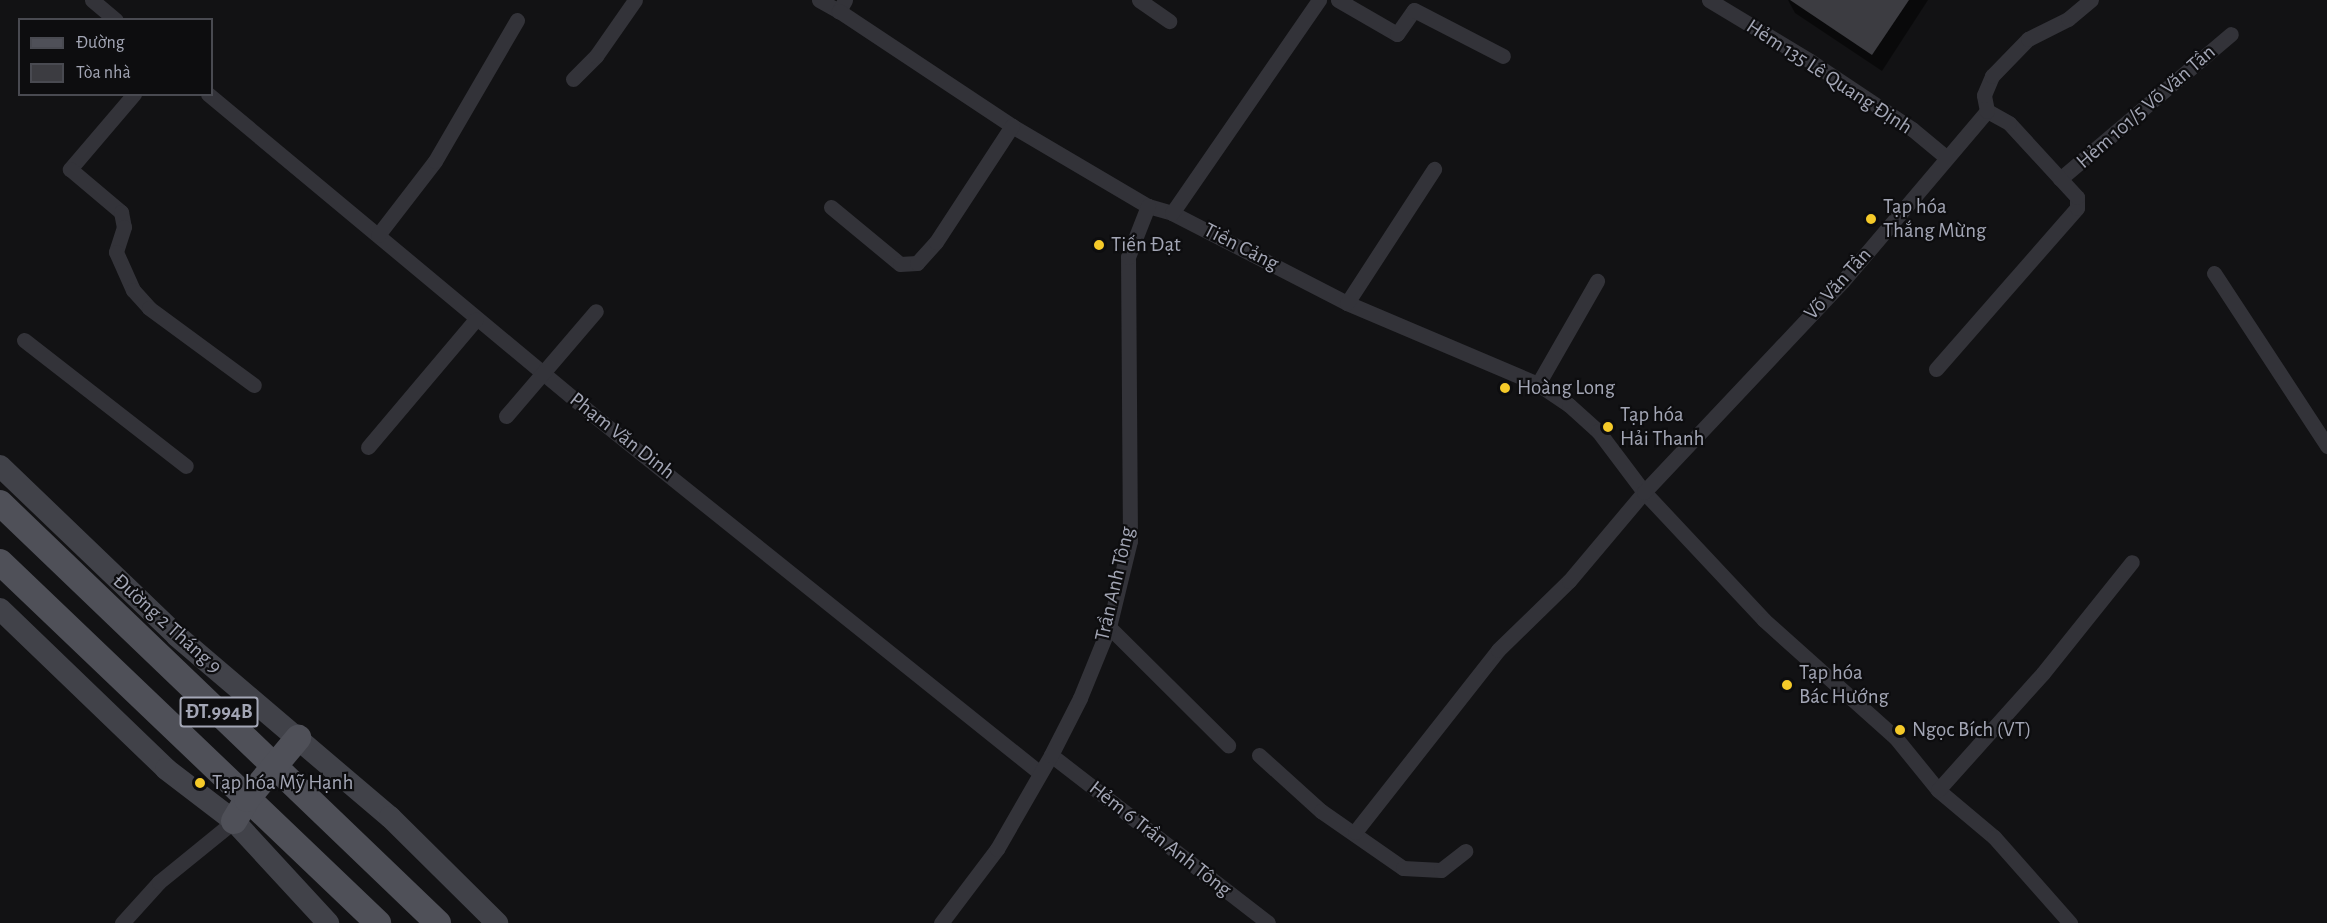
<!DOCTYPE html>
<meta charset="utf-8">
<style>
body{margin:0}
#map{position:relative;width:2327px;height:923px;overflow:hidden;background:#121214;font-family:"Alegreya Sans",sans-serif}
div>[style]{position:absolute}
.shadow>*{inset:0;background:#0007}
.building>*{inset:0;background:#3c3c41}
.minor>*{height:15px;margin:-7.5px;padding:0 7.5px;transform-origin:7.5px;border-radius:7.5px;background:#333339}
.secondary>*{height:22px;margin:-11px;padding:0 11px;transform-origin:11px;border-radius:11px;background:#414249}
.primary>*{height:26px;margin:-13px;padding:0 13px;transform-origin:13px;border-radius:13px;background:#4f5058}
.dots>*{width:16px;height:16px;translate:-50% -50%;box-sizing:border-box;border:3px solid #0d0d0f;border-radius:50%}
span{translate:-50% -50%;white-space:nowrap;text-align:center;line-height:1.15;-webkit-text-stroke:4.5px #0d0d0f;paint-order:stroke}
.shield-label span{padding:2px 4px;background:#0d0d0f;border:2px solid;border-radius:4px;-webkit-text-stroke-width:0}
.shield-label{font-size:20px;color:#a3a6b5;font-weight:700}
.street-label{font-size:21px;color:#a3a6b5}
.poi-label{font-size:21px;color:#a3a6b5}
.left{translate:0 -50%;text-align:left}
.legend{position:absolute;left:18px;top:18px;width:195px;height:78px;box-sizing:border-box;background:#0d0d0f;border:2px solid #494a51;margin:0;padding:8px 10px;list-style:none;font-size:18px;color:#a3a6b5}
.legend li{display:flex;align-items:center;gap:12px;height:30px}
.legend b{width:30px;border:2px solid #494a51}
</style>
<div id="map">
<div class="shadow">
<i style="clip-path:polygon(1788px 0,1928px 0,1882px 71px,1795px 13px)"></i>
</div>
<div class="building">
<i style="clip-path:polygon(1790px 0,1909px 0,1872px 55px)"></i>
</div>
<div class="minor">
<i style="left:92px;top:0;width:31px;rotate:40deg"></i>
<i style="left:819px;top:0;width:23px;rotate:29deg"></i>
<i style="left:845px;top:0;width:13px;rotate:119deg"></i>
<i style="left:839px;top:11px;width:208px;rotate:33.6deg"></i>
<i style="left:1012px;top:126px;width:158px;rotate:30.5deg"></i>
<i style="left:1148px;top:206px;width:25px;rotate:16deg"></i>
<i style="left:1172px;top:213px;width:197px;rotate:27.2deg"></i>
<i style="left:1347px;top:303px;width:207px;rotate:23deg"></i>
<i style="left:1538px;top:384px;width:37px;rotate:34deg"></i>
<i style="left:1569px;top:405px;width:39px;rotate:42deg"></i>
<i style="left:1598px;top:431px;width:76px;rotate:53deg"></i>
<i style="left:1644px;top:492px;width:175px;rotate:46.8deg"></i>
<i style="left:1764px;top:620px;width:176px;rotate:41.8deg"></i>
<i style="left:1895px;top:737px;width:68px;rotate:50.9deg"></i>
<i style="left:1938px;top:790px;width:73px;rotate:40deg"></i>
<i style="left:1994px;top:837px;width:115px;rotate:48.5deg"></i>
<i style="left:1139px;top:0;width:37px;rotate:35deg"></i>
<i style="left:1338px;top:0;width:68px;rotate:30deg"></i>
<i style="left:1397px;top:34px;width:29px;rotate:-55deg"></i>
<i style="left:1414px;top:10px;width:100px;rotate:27.3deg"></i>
<i style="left:1709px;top:0;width:118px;rotate:31.1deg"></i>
<i style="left:1810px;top:61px;width:123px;rotate:33.7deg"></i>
<i style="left:1912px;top:129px;width:45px;rotate:39.6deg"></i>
<i style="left:573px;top:79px;width:33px;rotate:-45deg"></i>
<i style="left:596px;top:56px;width:68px;rotate:-55.1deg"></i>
<i style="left:134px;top:94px;width:99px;rotate:130.5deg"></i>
<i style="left:70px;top:169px;width:67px;rotate:40.1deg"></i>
<i style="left:121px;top:212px;width:15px;rotate:79deg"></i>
<i style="left:124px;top:227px;width:26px;rotate:108deg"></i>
<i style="left:116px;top:252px;width:42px;rotate:65.9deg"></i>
<i style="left:133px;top:290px;width:24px;rotate:48deg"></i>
<i style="left:149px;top:308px;width:130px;rotate:36.3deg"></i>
<i style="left:208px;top:94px;width:500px;rotate:39.8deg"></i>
<i style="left:592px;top:414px;width:574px;rotate:38.71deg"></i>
<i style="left:2060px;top:179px;width:224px;rotate:-40.3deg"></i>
<i style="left:831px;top:207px;width:89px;rotate:39.6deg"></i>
<i style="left:900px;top:264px;width:17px;rotate:-3deg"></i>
<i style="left:917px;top:263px;width:28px;rotate:-48deg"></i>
<i style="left:936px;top:242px;width:139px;rotate:-56.8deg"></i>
<i style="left:1172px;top:213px;width:259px;rotate:-55.4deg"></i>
<i style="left:378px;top:235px;width:93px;rotate:-52.4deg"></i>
<i style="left:435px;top:161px;width:163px;rotate:-59.8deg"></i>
<i style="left:2214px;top:273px;width:207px;rotate:56.8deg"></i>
<i style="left:1347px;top:303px;width:160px;rotate:-57deg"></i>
<i style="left:24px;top:340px;width:205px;rotate:37.9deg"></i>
<i style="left:1936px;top:369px;width:214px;rotate:-48.8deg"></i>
<i style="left:2077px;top:208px;width:11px;rotate:-90deg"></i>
<i style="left:2077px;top:197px;width:100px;rotate:-132.6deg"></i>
<i style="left:2009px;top:123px;width:25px;rotate:-151deg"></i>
<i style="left:1538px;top:384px;width:119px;rotate:-60.2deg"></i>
<i style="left:506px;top:416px;width:138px;rotate:-49.4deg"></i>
<i style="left:368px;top:447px;width:167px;rotate:-49.8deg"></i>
<i style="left:1109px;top:627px;width:168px;rotate:44.8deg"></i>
<i style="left:1051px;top:755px;width:274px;rotate:37.7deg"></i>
<i style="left:1259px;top:755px;width:84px;rotate:42.1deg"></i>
<i style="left:1321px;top:811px;width:100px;rotate:34.8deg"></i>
<i style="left:1403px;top:868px;width:38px;rotate:3deg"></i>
<i style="left:1441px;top:870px;width:31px;rotate:-38deg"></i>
<i style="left:1938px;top:790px;width:157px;rotate:-48.1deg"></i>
<i style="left:2043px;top:673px;width:142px;rotate:-51.3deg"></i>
<i style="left:1355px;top:832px;width:231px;rotate:-51.8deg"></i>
<i style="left:1498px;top:650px;width:99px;rotate:-44.2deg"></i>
<i style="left:1569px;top:581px;width:116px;rotate:-49.9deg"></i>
<i style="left:1644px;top:492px;width:289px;rotate:-46.7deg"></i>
<i style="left:1842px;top:282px;width:224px;rotate:-49.7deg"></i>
<i style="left:1987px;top:111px;width:16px;rotate:-101deg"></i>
<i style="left:1984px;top:95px;width:21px;rotate:-67deg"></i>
<i style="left:1992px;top:76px;width:52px;rotate:-45.8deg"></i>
<i style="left:2028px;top:39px;width:45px;rotate:-26.6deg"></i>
<i style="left:2068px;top:19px;width:30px;rotate:-40deg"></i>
<i style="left:122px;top:923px;width:55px;rotate:-47.9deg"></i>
<i style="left:159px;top:882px;width:97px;rotate:-39.1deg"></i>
<i style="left:941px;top:923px;width:93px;rotate:-52.9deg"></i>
<i style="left:997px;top:849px;width:108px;rotate:-60.1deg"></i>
<i style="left:1051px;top:755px;width:64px;rotate:-63deg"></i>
<i style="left:1080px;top:698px;width:77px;rotate:-67.8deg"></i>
<i style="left:1109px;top:627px;width:89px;rotate:-76.3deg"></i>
<i style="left:1130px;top:541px;width:284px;rotate:-90.4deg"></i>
<i style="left:1128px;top:257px;width:55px;rotate:-68.6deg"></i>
</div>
<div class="secondary">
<i style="left:0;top:466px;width:245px;rotate:43.8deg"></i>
<i style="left:177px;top:636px;width:280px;rotate:40.4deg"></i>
<i style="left:390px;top:817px;width:151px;rotate:44.7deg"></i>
<i style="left:0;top:609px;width:231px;rotate:43.9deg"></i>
<i style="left:166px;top:769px;width:86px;rotate:37.4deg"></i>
<i style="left:234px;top:821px;width:139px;rotate:47.3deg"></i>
</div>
<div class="primary">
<i style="left:0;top:503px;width:607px;rotate:43.8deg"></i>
<i style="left:0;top:562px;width:523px;rotate:43.68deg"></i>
<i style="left:234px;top:821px;width:26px;rotate:-59deg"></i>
<i style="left:247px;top:799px;width:80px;rotate:-50.1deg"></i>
</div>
<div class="dots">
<i style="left:1871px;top:219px;background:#f5ca29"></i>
<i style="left:1099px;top:245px;background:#f5ca29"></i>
<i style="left:1505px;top:388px;background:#f5ca29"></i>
<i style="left:1608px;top:427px;background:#f5ca29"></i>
<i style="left:1787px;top:685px;background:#f5ca29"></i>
<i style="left:1900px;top:730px;background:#f5ca29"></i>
<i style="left:200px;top:783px;background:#f5ca29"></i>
</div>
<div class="shield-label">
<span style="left:219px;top:712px">ĐT.994B</span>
</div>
<div class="street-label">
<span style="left:1829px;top:77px;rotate:33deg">Hẻm 135 Lê Quang Định</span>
<span style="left:2146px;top:107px;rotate:-41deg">Hẻm 101/5 Võ Văn Tần</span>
<span style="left:1241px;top:247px;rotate:27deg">Tiền Cảng</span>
<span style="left:1838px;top:284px;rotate:-48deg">Võ Văn Tần</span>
<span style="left:622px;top:436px;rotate:38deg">Phạm Văn Dinh</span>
<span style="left:1115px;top:584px;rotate:-77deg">Trần Anh Tông</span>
<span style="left:167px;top:624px;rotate:42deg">Đường 2 Tháng 9</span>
<span style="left:1160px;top:839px;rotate:38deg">Hẻm 6 Trần Anh Tông</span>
</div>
<div class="poi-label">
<span class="left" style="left:1883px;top:219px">Tạp hóa<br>Thắng Mừng</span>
<span class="left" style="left:1111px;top:245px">Tiến Đạt</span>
<span class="left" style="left:1517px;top:388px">Hoàng Long</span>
<span class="left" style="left:1620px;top:427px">Tạp hóa<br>Hải Thanh</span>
<span class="left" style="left:1799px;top:685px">Tạp hóa<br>Bác Hướng</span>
<span class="left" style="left:1912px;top:730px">Ngọc Bích (VT)</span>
<span class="left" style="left:212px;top:783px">Tạp hóa Mỹ Hạnh</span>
</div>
<ul class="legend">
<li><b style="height:8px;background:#4f5058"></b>Đường</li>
<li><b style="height:16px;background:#3c3c41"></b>Tòa nhà</li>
</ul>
</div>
